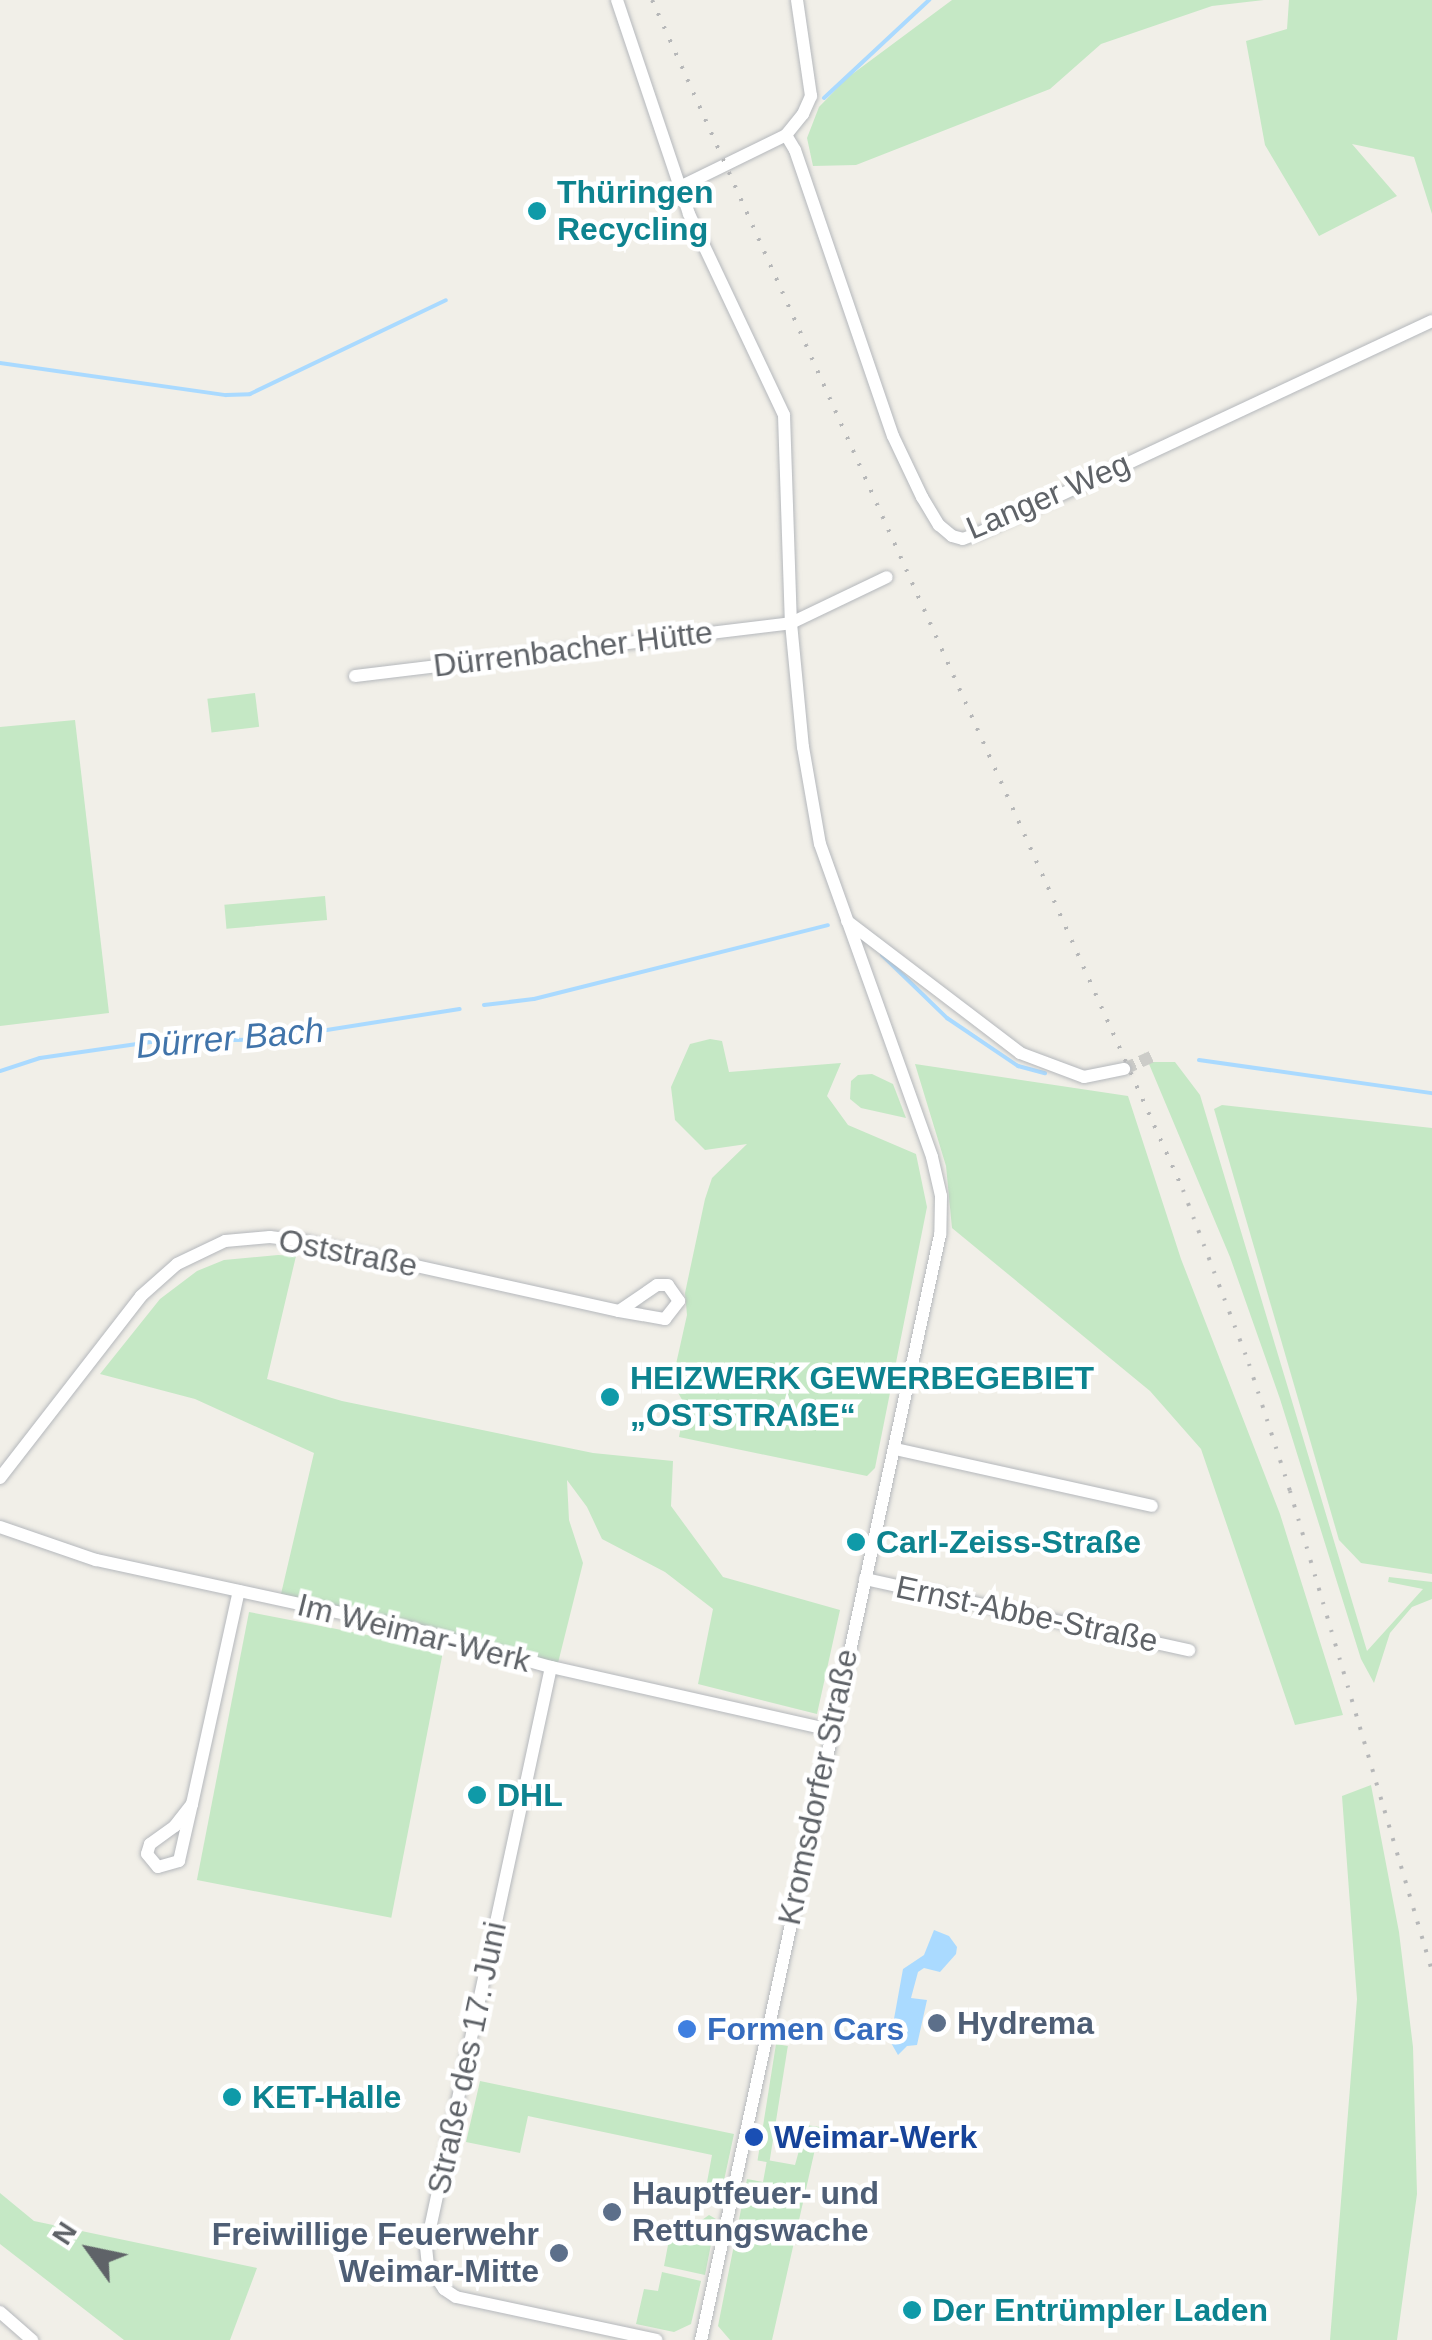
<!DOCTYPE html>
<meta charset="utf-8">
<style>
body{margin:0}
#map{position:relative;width:1432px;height:2340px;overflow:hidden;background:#f1efe8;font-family:Arial,sans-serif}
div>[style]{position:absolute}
.green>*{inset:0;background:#c5e8c5;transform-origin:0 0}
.water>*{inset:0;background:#aadaff}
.stream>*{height:4px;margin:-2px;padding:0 2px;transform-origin:2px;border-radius:2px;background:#aadaff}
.minor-tunnel>*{height:12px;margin-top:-6px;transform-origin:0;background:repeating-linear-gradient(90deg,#ccccc8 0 12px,transparent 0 18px)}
.roads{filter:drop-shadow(0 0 2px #b5b8bc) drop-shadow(0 0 2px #b5b8bc)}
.minor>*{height:12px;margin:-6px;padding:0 6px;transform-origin:6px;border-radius:6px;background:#fff}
.rail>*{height:4px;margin-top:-2px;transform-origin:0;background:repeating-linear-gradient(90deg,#b6b7b8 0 2.5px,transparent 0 14.5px)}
.dots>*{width:28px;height:28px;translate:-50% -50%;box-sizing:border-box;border:5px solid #fff;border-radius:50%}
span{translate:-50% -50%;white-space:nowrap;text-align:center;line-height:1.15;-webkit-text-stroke:9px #fff;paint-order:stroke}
.culture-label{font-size:32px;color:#0d838f;font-weight:700}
.left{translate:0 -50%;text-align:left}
.street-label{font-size:32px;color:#5f6368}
.service-label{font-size:32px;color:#4e5e75;font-weight:700}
.right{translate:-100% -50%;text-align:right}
.shop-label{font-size:32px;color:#366cbe;font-weight:700}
.transit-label{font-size:32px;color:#164399;font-weight:700}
.water-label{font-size:35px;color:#4174aa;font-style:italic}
.north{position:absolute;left:40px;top:2200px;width:100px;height:100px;-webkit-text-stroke:8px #fff;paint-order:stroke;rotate:303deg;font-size:28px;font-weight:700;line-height:40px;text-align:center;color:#5f6368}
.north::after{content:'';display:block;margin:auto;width:35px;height:45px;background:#5f6368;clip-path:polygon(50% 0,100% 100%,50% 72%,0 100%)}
</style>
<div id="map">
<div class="green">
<i style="clip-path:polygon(952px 0,1264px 0,1212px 6px,1101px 44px,1050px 89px,856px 165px,813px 166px,807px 138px,819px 107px,847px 78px)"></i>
<i style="clip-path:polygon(1289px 0,1432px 0,1432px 214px,1414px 157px,1352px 144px,1397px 196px,1319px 236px,1265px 145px,1246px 41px,1287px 29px)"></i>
<i style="left:255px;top:693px;width:34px;height:48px;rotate:83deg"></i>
<i style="clip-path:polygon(75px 720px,109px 1013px,0 1026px,0 727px)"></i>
<i style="left:325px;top:896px;width:24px;height:101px;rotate:85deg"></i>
<i style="clip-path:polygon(710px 1039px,722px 1041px,729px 1072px,841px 1063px,827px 1096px,848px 1125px,916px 1154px,927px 1207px,875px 1468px,867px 1476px,679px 1437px,685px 1405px,672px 1382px,687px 1315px,685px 1293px,705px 1199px,712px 1178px,747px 1144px,705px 1150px,675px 1120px,671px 1087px,690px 1044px)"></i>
<i style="clip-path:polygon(1144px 1052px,1153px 1062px,1175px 1062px,1200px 1095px,1367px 1651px,1423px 1589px,1388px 1582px,1389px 1577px,1432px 1582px,1432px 1599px,1412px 1607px,1390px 1633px,1374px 1683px,1361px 1659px,1280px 1399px,1230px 1257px)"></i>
<i style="clip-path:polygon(915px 1064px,1128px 1096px,1181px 1259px,1280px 1514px,1343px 1715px,1295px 1725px,1201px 1449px,1150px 1391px,952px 1228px,946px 1166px)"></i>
<i style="clip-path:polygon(872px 1074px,893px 1084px,906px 1118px,861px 1108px,850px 1099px,851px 1081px,858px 1075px)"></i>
<i style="clip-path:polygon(1222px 1105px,1432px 1128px,1432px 1574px,1361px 1563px,1339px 1540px,1214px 1109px)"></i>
<i style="clip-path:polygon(278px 1255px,296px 1256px,267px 1379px,342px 1401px,593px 1453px,673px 1461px,671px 1506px,723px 1577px,840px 1610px,817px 1714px,698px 1684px,713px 1609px,665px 1572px,602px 1539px,587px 1507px,567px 1480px,569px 1520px,583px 1563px,558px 1663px,281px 1594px,314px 1453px,195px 1399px,100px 1374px,160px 1299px,197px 1271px,224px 1260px)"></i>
<i style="left:249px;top:1612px;width:198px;height:273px;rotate:11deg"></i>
<i style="clip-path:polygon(1371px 1785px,1399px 1932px,1413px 2047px,1417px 2194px,1397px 2340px,1330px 2340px,1357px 1999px,1342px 1796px)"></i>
<i style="left:776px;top:2044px;width:12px;height:118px;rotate:9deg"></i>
<i style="clip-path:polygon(480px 2081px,734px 2134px,720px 2199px,713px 2200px,705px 2193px,712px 2155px,528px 2116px,520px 2153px,466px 2142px)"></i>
<i style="clip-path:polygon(806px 2125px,820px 2127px,772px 2340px,730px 2340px,718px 2326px,747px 2179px,763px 2182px,767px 2160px,795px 2165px)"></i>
<i style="clip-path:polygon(0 2193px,34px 2221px,257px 2268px,230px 2340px,124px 2340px,0 2244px)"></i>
<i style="clip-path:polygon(709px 2215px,716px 2219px,705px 2275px,664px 2266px,668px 2245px,646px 2240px,647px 2232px,694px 2242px,699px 2222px)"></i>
<i style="clip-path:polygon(662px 2272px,701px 2281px,691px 2324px,674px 2332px,636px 2324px,644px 2289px,658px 2291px)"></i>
</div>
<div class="water">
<i style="clip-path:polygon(934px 1930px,949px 1936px,957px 1947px,956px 1954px,940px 1972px,924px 1968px,918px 1972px,911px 1998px,927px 2000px,917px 2045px,907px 2046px,898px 2055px,890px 2041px,903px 1969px,924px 1955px)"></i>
</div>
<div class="stream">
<i style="left:824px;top:98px;width:144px;rotate:-43deg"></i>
<i style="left:0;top:363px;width:228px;rotate:8.1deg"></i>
<i style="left:226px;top:395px;width:24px;rotate:-2deg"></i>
<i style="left:250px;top:394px;width:217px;rotate:-25.6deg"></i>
<i style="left:882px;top:955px;width:91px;rotate:44.1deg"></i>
<i style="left:947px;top:1018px;width:86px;rotate:34.1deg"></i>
<i style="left:1018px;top:1066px;width:28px;rotate:15deg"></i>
<i style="left:484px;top:1005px;width:50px;rotate:-6.8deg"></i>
<i style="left:534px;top:999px;width:303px;rotate:-14.1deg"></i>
<i style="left:1199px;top:1060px;width:235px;rotate:8.1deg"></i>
<i style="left:0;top:1071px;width:42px;rotate:-18deg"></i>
<i style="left:40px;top:1058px;width:112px;rotate:-8.2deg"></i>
<i style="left:151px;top:1042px;width:119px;rotate:-1.4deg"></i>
<i style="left:270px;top:1039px;width:192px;rotate:-9deg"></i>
</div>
<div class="minor-tunnel">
<i style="left:1124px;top:1069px;width:30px;rotate:-24deg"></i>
</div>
<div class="roads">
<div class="minor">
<i style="left:617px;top:0;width:226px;rotate:71.4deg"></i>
<i style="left:689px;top:214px;width:222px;rotate:64.7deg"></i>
<i style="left:784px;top:415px;width:208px;rotate:88.1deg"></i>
<i style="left:791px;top:623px;width:125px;rotate:84.5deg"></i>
<i style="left:803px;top:747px;width:98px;rotate:80.1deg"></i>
<i style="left:820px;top:844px;width:332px;rotate:70.3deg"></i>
<i style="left:932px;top:1157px;width:40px;rotate:77deg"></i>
<i style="left:941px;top:1196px;width:39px;rotate:91deg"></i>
<i style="left:940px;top:1235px;width:1131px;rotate:102.2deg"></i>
<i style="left:786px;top:135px;width:17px;rotate:59deg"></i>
<i style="left:795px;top:150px;width:302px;rotate:71.1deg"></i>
<i style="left:893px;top:436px;width:68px;rotate:64.6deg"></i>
<i style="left:922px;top:497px;width:33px;rotate:59deg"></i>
<i style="left:939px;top:525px;width:17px;rotate:40deg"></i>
<i style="left:952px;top:536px;width:11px;rotate:15deg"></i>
<i style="left:963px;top:539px;width:17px;rotate:-21deg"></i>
<i style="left:979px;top:533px;width:500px;rotate:-25.08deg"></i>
<i style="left:680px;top:187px;width:118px;rotate:-26.1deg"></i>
<i style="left:786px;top:135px;width:27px;rotate:-51deg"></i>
<i style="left:803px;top:114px;width:20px;rotate:-66deg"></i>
<i style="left:811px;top:96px;width:97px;rotate:-98.3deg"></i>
<i style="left:355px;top:676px;width:439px;rotate:-6.9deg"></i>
<i style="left:791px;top:623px;width:106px;rotate:-25.6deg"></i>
<i style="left:847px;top:921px;width:218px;rotate:37.3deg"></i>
<i style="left:1020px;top:1053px;width:68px;rotate:20.6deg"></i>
<i style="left:1084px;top:1077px;width:41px;rotate:-11.3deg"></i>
<i style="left:895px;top:1449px;width:263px;rotate:12.5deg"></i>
<i style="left:0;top:1478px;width:230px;rotate:-52.2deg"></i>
<i style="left:141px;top:1296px;width:48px;rotate:-41.6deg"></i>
<i style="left:177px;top:1264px;width:53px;rotate:-25.6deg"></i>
<i style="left:225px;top:1241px;width:45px;rotate:-5.1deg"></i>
<i style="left:270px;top:1237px;width:38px;rotate:7deg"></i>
<i style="left:308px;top:1242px;width:319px;rotate:12.5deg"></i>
<i style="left:619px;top:1311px;width:47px;rotate:9.9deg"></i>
<i style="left:665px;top:1319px;width:23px;rotate:-52deg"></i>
<i style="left:679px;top:1301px;width:19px;rotate:-125deg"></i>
<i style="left:668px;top:1285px;width:11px;rotate:180deg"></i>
<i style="left:657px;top:1285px;width:46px;rotate:145.6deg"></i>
<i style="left:0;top:1527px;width:102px;rotate:19deg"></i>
<i style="left:96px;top:1560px;width:321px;rotate:12.2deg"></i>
<i style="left:410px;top:1628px;width:146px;rotate:15.5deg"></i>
<i style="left:551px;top:1667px;width:286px;rotate:12.7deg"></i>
<i style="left:865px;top:1579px;width:332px;rotate:12.4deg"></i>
<i style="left:551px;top:1667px;width:593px;rotate:102.16deg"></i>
<i style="left:426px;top:2247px;width:18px;rotate:84deg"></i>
<i style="left:428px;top:2265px;width:29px;rotate:56deg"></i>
<i style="left:444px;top:2289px;width:14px;rotate:34deg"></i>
<i style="left:456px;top:2297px;width:205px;rotate:12.1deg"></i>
<i style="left:192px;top:1804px;width:28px;rotate:128deg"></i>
<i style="left:175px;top:1826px;width:31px;rotate:144deg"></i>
<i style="left:150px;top:1844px;width:10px;rotate:107deg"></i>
<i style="left:147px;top:1854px;width:17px;rotate:50deg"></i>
<i style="left:158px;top:1867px;width:22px;rotate:-16deg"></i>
<i style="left:179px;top:1861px;width:58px;rotate:-77.2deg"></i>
<i style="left:192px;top:1804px;width:218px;rotate:-77.6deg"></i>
<i style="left:0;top:2312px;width:43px;rotate:41.2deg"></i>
</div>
</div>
<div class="rail">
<i style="left:652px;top:0;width:1303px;rotate:65.95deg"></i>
<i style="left:1183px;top:1190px;width:186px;rotate:69.2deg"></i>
<i style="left:1249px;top:1364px;width:133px;rotate:72.1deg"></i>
<i style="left:1290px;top:1491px;width:501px;rotate:73.52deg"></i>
</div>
<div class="dots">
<i style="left:537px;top:211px;background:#0f9aa8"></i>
<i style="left:610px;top:1397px;background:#0f9aa8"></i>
<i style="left:856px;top:1542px;background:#0f9aa8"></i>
<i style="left:477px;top:1795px;background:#0f9aa8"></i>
<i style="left:937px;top:2023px;background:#5c6f8a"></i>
<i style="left:687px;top:2029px;background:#3f7fe0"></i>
<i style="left:232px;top:2097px;background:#0f9aa8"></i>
<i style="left:754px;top:2137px;background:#1a4fb4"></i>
<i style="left:612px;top:2212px;background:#5c6f8a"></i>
<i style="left:559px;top:2253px;background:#5c6f8a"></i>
<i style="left:912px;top:2310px;background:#0f9aa8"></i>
</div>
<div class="culture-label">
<span class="left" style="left:557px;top:211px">Thüringen<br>Recycling</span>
<span class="left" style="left:630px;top:1397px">HEIZWERK GEWERBEGEBIET<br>„OSTSTRAßE“</span>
<span class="left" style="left:876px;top:1542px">Carl-Zeiss-Straße</span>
<span class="left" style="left:497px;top:1795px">DHL</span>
<span class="left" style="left:252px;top:2097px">KET-Halle</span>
<span class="left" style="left:932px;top:2310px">Der Entrümpler Laden</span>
</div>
<div class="street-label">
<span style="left:1048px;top:496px;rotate:-23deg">Langer Weg</span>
<span style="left:573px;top:649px;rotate:-7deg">Dürrenbacher Hütte</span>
<span style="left:348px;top:1253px;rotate:11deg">Oststraße</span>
<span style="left:1027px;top:1614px;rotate:12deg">Ernst-Abbe-Straße</span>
<span style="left:414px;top:1633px;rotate:14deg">Im Weimar-Werk</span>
<span style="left:818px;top:1787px;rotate:-78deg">Kromsdorfer Straße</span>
<span style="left:467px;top:2058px;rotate:-78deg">Straße des 17. Juni</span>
</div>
<div class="service-label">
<span class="left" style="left:957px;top:2023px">Hydrema</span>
<span class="left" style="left:632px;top:2212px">Hauptfeuer- und<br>Rettungswache</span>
<span class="right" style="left:539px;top:2253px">Freiwillige Feuerwehr<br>Weimar-Mitte</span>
</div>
<div class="shop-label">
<span class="left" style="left:707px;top:2029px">Formen Cars</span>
</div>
<div class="transit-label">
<span class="left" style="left:774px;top:2137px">Weimar-Werk</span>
</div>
<div class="water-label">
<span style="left:230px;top:1038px;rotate:-5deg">Dürrer Bach</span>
</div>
<div class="north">N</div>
</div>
